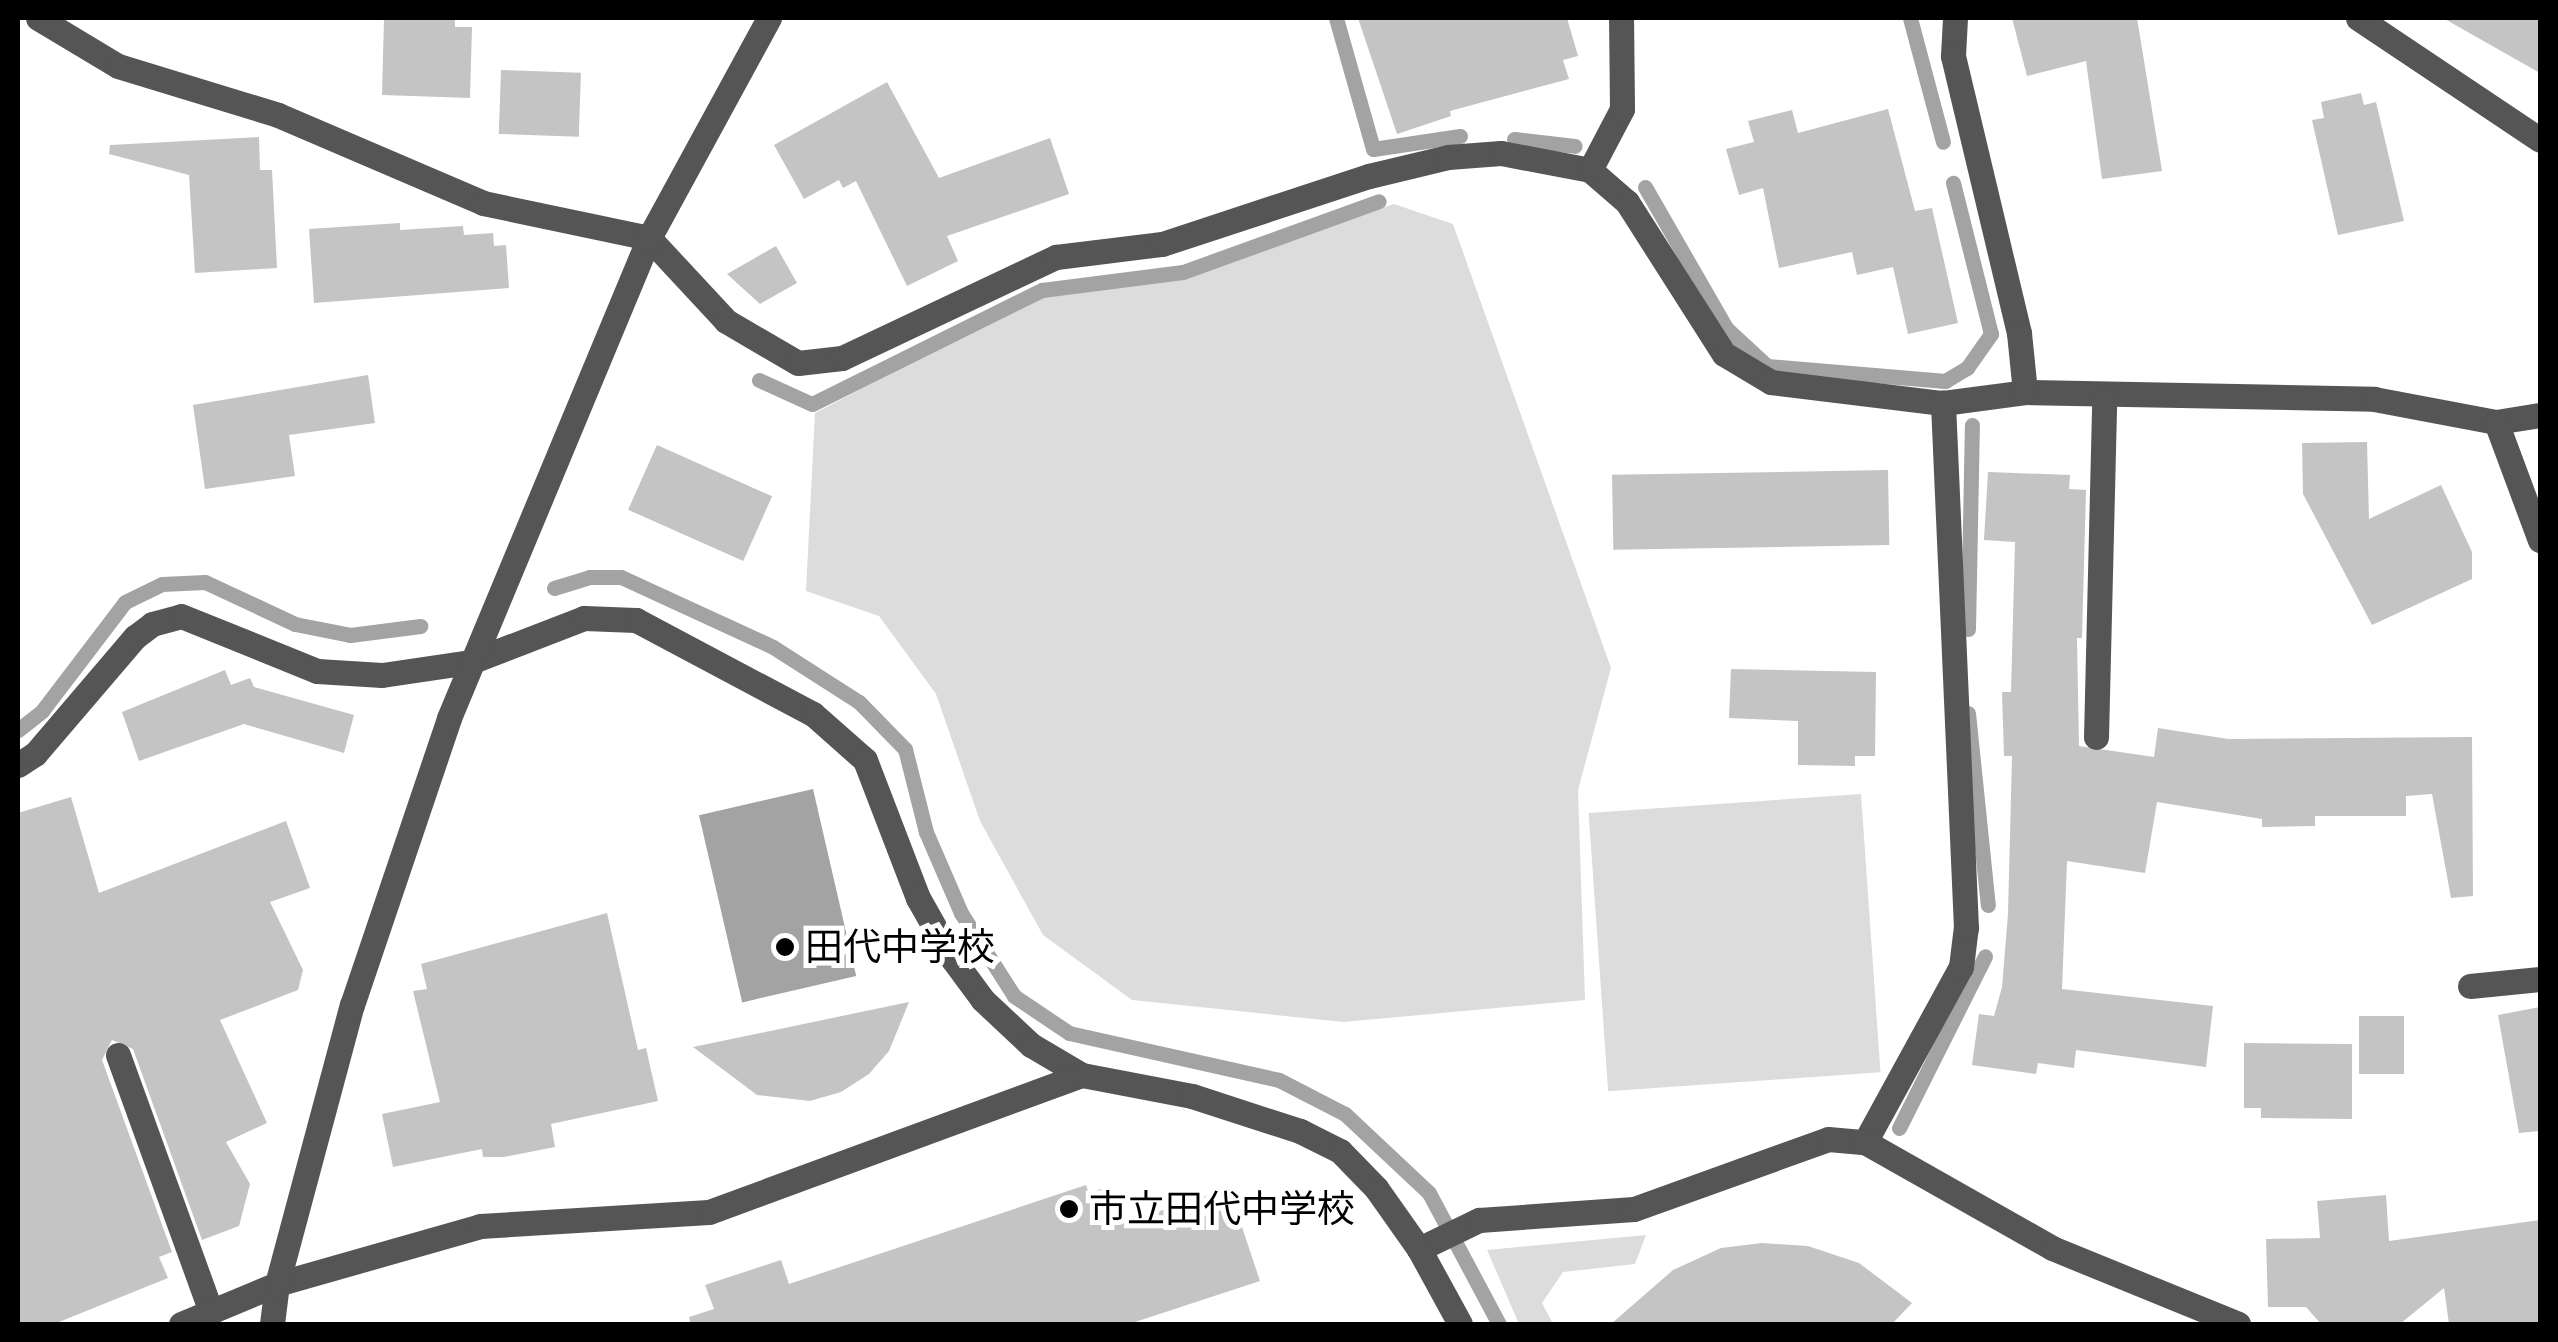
<!DOCTYPE html>
<meta charset="utf-8">
<style>
body{margin:0}
#map{position:relative;width:2558px;height:1342px;overflow:hidden;background:#fff;font-family:Cabin,"Noto Sans JP",sans-serif}
div>[style]{position:absolute}
.green>*{inset:0;background:#dcdcdc;transform-origin:0 0}
.water>*{inset:0;background:#a3a3a3;transform-origin:0 0}
.stream>*{height:15px;margin:-7.5px;padding:0 7.5px;transform-origin:7.5px;border-radius:7.5px;background:#a3a3a3}
.building>*{inset:0;background:#c4c4c4;transform-origin:0 0}
.minor>*{height:25px;margin:-12.5px;padding:0 12.5px;transform-origin:12.5px;border-radius:12.5px;background:#555}
.dots>*{width:28px;height:28px;translate:-50% -50%;box-sizing:border-box;border:5px solid #fff;border-radius:50%}
span{translate:-50% -50%;white-space:nowrap;text-align:center;line-height:1.15;-webkit-text-stroke:10px #fff;paint-order:stroke}
.poi-label{font-size:38px;color:#000}
.left{translate:0 -50%;text-align:left}
.frame{position:absolute;inset:0;border:20px solid #000;pointer-events:none}
</style>
<div id="map">
<div class="green">
<i style="clip-path:polygon(1394px 204px,1453px 224px,1611px 668px,1578px 790px,1585px 1000px,1343px 1022px,1132px 1000px,1043px 935px,980px 821px,936px 694px,879px 616px,806px 591px,815px 413px,1038px 297px,1175px 275px)"></i>
<i style="left:1861px;top:794px;width:279px;height:273px;rotate:86deg"></i>
<i style="clip-path:polygon(1646px 1235px,1635px 1264px,1563px 1272px,1542px 1303px,1553px 1324px,1519px 1324px,1487px 1250px)"></i>
</div>
<div class="water">
<i style="left:813px;top:789px;width:192px;height:117px;rotate:77deg"></i>
</div>
<div class="stream">
<i style="left:1336px;top:18px;width:136px;rotate:74.2deg"></i>
<i style="left:1373px;top:149px;width:88px;rotate:-8.5deg"></i>
<i style="left:1910px;top:18px;width:128px;rotate:75.1deg"></i>
<i style="left:1514px;top:139px;width:61px;rotate:6.5deg"></i>
<i style="left:1645px;top:187px;width:163px;rotate:60.1deg"></i>
<i style="left:1726px;top:328px;width:56px;rotate:42.8deg"></i>
<i style="left:1767px;top:366px;width:179px;rotate:4.8deg"></i>
<i style="left:1945px;top:381px;width:26px;rotate:-31deg"></i>
<i style="left:1967px;top:368px;width:42px;rotate:-54.8deg"></i>
<i style="left:1991px;top:334px;width:156px;rotate:-104.1deg"></i>
<i style="left:759px;top:380px;width:58px;rotate:24.4deg"></i>
<i style="left:812px;top:404px;width:257px;rotate:-26.4deg"></i>
<i style="left:1042px;top:290px;width:142px;rotate:-7.3deg"></i>
<i style="left:1183px;top:272px;width:208px;rotate:-19.9deg"></i>
<i style="left:554px;top:588px;width:37px;rotate:-17deg"></i>
<i style="left:589px;top:577px;width:32px"></i>
<i style="left:621px;top:577px;width:167px;rotate:24.7deg"></i>
<i style="left:773px;top:647px;width:102px;rotate:32.6deg"></i>
<i style="left:859px;top:702px;width:66px;rotate:45.6deg"></i>
<i style="left:905px;top:749px;width:86px;rotate:75.8deg"></i>
<i style="left:926px;top:832px;width:88px;rotate:66.6deg"></i>
<i style="left:961px;top:913px;width:98px;rotate:57.4deg"></i>
<i style="left:1014px;top:996px;width:66px;rotate:33.9deg"></i>
<i style="left:1069px;top:1033px;width:215px;rotate:12.6deg"></i>
<i style="left:1279px;top:1080px;width:74px;rotate:27.3deg"></i>
<i style="left:1345px;top:1114px;width:115px;rotate:43.2deg"></i>
<i style="left:1429px;top:1193px;width:149px;rotate:61.9deg"></i>
<i style="left:1968px;top:629px;width:204px;rotate:-88.9deg"></i>
<i style="left:1968px;top:713px;width:193px;rotate:84.1deg"></i>
<i style="left:18px;top:730px;width:31px;rotate:-38deg"></i>
<i style="left:42px;top:711px;width:137px;rotate:-52.7deg"></i>
<i style="left:125px;top:602px;width:41px;rotate:-25.9deg"></i>
<i style="left:162px;top:584px;width:43px;rotate:-2.7deg"></i>
<i style="left:205px;top:582px;width:99px;rotate:25deg"></i>
<i style="left:295px;top:624px;width:56px;rotate:11.3deg"></i>
<i style="left:350px;top:635px;width:71px;rotate:-7.3deg"></i>
<i style="left:1899px;top:1128px;width:192px;rotate:-63.4deg"></i>
</div>
<div class="building">
<i style="clip-path:polygon(384px 18px,455px 18px,455px 27px,472px 27px,470px 98px,382px 95px)"></i>
<i style="clip-path:polygon(1358px 18px,1567px 18px,1578px 56px,1563px 60px,1569px 79px,1450px 111px,1451px 116px,1397px 134px)"></i>
<i style="clip-path:polygon(2012px 18px,2137px 18px,2162px 171px,2102px 179px,2086px 61px,2027px 76px)"></i>
<i style="clip-path:polygon(2443px 18px,2540px 18px,2540px 73px)"></i>
<i style="left:501px;top:70px;width:80px;height:64px;rotate:2deg"></i>
<i style="clip-path:polygon(887px 82px,939px 178px,1050px 138px,1069px 194px,947px 236px,958px 261px,907px 286px,856px 181px,843px 188px,839px 180px,804px 199px,774px 145px)"></i>
<i style="clip-path:polygon(2361px 93px,2364px 105px,2376px 102px,2404px 221px,2338px 235px,2312px 120px,2324px 118px,2321px 102px)"></i>
<i style="clip-path:polygon(1888px 109px,1915px 211px,1932px 208px,1958px 323px,1908px 334px,1893px 267px,1857px 275px,1852px 252px,1779px 268px,1763px 188px,1739px 195px,1726px 149px,1754px 142px,1748px 121px,1792px 110px,1798px 133px)"></i>
<i style="clip-path:polygon(259px 137px,260px 170px,272px 170px,277px 268px,195px 273px,189px 175px,109px 154px,110px 145px)"></i>
<i style="clip-path:polygon(400px 223px,400px 230px,463px 226px,464px 235px,493px 233px,494px 246px,506px 245px,509px 288px,314px 303px,309px 229px)"></i>
<i style="clip-path:polygon(776px 246px,797px 283px,760px 304px,727px 274px)"></i>
<i style="clip-path:polygon(368px 375px,375px 423px,289px 435px,295px 476px,205px 489px,193px 405px)"></i>
<i style="clip-path:polygon(2367px 442px,2369px 519px,2441px 485px,2472px 552px,2472px 579px,2372px 625px,2303px 494px,2302px 443px)"></i>
<i style="left:657px;top:445px;width:126px;height:71px;rotate:24deg"></i>
<i style="left:1888px;top:470px;width:75px;height:276px;rotate:89deg"></i>
<i style="clip-path:polygon(1988px 472px,2070px 475px,2069px 489px,2086px 490px,2082px 638px,2077px 638px,2079px 746px,2154px 757px,2158px 728px,2228px 739px,2472px 737px,2473px 896px,2451px 898px,2432px 794px,2406px 796px,2406px 816px,2315px 816px,2315px 826px,2262px 827px,2262px 819px,2157px 802px,2145px 873px,2067px 861px,2062px 989px,2213px 1006px,2206px 1067px,2076px 1050px,2074px 1068px,2038px 1063px,2036px 1074px,1972px 1065px,1979px 1014px,1994px 1016px,2002px 987px,2008px 914px,2012px 756px,2004px 756px,2002px 692px,2011px 692px,2015px 542px,1984px 540px)"></i>
<i style="clip-path:polygon(1731px 669px,1876px 672px,1875px 756px,1855px 756px,1855px 766px,1798px 765px,1798px 721px,1729px 718px)"></i>
<i style="clip-path:polygon(225px 670px,231px 685px,250px 678px,254px 687px,354px 715px,344px 753px,244px 724px,139px 761px,122px 712px)"></i>
<i style="clip-path:polygon(71px 797px,99px 893px,286px 821px,310px 888px,270px 902px,303px 970px,298px 990px,220px 1020px,267px 1123px,226px 1142px,250px 1184px,239px 1226px,202px 1240px,133px 1049px,112px 1040px,102px 1060px,172px 1252px,159px 1257px,168px 1278px,54px 1324px,18px 1324px,18px 813px)"></i>
<i style="clip-path:polygon(607px 913px,638px 1050px,646px 1048px,658px 1101px,551px 1124px,555px 1147px,504px 1157px,483px 1157px,482px 1149px,393px 1167px,382px 1114px,440px 1102px,413px 991px,427px 989px,421px 964px)"></i>
<i style="clip-path:polygon(909px 1002px,889px 1051px,869px 1074px,841px 1092px,810px 1101px,757px 1095px,693px 1047px)"></i>
<i style="clip-path:polygon(2540px 1007px,2540px 1131px,2519px 1133px,2498px 1015px)"></i>
<i style="left:2359px;top:1016px;width:45px;height:58px"></i>
<i style="clip-path:polygon(2244px 1043px,2352px 1044px,2352px 1119px,2261px 1118px,2261px 1108px,2244px 1108px)"></i>
<i style="clip-path:polygon(1086px 1185px,1089px 1193px,1112px 1185px,1124px 1223px,1229px 1188px,1260px 1281px,1129px 1324px,691px 1324px,689px 1317px,714px 1309px,705px 1285px,781px 1260px,789px 1284px)"></i>
<i style="clip-path:polygon(2386px 1195px,2389px 1241px,2540px 1220px,2540px 1324px,2449px 1324px,2444px 1288px,2400px 1324px,2321px 1324px,2306px 1307px,2268px 1307px,2266px 1239px,2320px 1238px,2317px 1201px)"></i>
<i style="clip-path:polygon(1762px 1243px,1808px 1246px,1859px 1263px,1912px 1303px,1892px 1324px,1611px 1324px,1673px 1270px,1721px 1248px)"></i>
</div>
<div class="minor">
<i style="left:38px;top:18px;width:93px;rotate:31deg"></i>
<i style="left:118px;top:66px;width:167px;rotate:17deg"></i>
<i style="left:278px;top:115px;width:223px;rotate:23.2deg"></i>
<i style="left:483px;top:203px;width:170px;rotate:11.9deg"></i>
<i style="left:649px;top:238px;width:113px;rotate:47.1deg"></i>
<i style="left:726px;top:321px;width:83px;rotate:30.3deg"></i>
<i style="left:798px;top:363px;width:44px;rotate:-6.5deg"></i>
<i style="left:842px;top:358px;width:237px;rotate:-25.3deg"></i>
<i style="left:1056px;top:257px;width:107px;rotate:-7deg"></i>
<i style="left:1162px;top:244px;width:218px;rotate:-18.2deg"></i>
<i style="left:1369px;top:176px;width:81px;rotate:-13.5deg"></i>
<i style="left:1448px;top:157px;width:53px;rotate:-4.3deg"></i>
<i style="left:1501px;top:153px;width:91px;rotate:10.8deg"></i>
<i style="left:1590px;top:170px;width:49px;rotate:40.9deg"></i>
<i style="left:1627px;top:202px;width:180px;rotate:57.5deg"></i>
<i style="left:1724px;top:354px;width:55px;rotate:30.8deg"></i>
<i style="left:1771px;top:382px;width:173px;rotate:7deg"></i>
<i style="left:1943px;top:403px;width:83px;rotate:-7.6deg"></i>
<i style="left:2025px;top:392px;width:349px;rotate:1.1deg"></i>
<i style="left:2374px;top:399px;width:124px;rotate:10.7deg"></i>
<i style="left:2496px;top:422px;width:45px;rotate:-9deg"></i>
<i style="left:1955px;top:18px;width:38px;rotate:93deg"></i>
<i style="left:1953px;top:56px;width:285px;rotate:76.6deg"></i>
<i style="left:2019px;top:333px;width:59px;rotate:84.2deg"></i>
<i style="left:2358px;top:18px;width:219px;rotate:33.8deg"></i>
<i style="left:1590px;top:170px;width:69px;rotate:-62.3deg"></i>
<i style="left:1622px;top:109px;width:91px;rotate:-90.6deg"></i>
<i style="left:2496px;top:422px;width:126px;rotate:69.6deg"></i>
<i style="left:2096px;top:737px;width:339px;rotate:-88.6deg"></i>
<i style="left:18px;top:765px;width:20px;rotate:-33deg"></i>
<i style="left:35px;top:754px;width:154px;rotate:-49.5deg"></i>
<i style="left:135px;top:637px;width:21px;rotate:-37deg"></i>
<i style="left:152px;top:624px;width:30px;rotate:-15deg"></i>
<i style="left:181px;top:616px;width:147px;rotate:22deg"></i>
<i style="left:317px;top:671px;width:65px;rotate:3.5deg"></i>
<i style="left:382px;top:675px;width:89px;rotate:-8.4deg"></i>
<i style="left:470px;top:662px;width:122px;rotate:-21.1deg"></i>
<i style="left:584px;top:618px;width:52px;rotate:2.2deg"></i>
<i style="left:636px;top:620px;width:200px;rotate:28deg"></i>
<i style="left:813px;top:714px;width:69px;rotate:41.5deg"></i>
<i style="left:865px;top:760px;width:148px;rotate:69deg"></i>
<i style="left:918px;top:898px;width:69px;rotate:60.5deg"></i>
<i style="left:952px;top:958px;width:52px;rotate:53.6deg"></i>
<i style="left:983px;top:1000px;width:66px;rotate:43.2deg"></i>
<i style="left:1031px;top:1045px;width:59px;rotate:30.5deg"></i>
<i style="left:2470px;top:986px;width:70px;rotate:-5.7deg"></i>
<i style="left:118px;top:1055px;width:273px;rotate:70.1deg"></i>
<i style="left:1865px;top:1142px;width:200px;rotate:-61.3deg"></i>
<i style="left:1961px;top:967px;width:39px;rotate:-83deg"></i>
<i style="left:1966px;top:928px;width:526px;rotate:-92.51deg"></i>
<i style="left:1419px;top:1249px;width:67px;rotate:-25.8deg"></i>
<i style="left:1479px;top:1220px;width:155px;rotate:-4.1deg"></i>
<i style="left:1634px;top:1209px;width:206px;rotate:-19.8deg"></i>
<i style="left:1828px;top:1139px;width:37px;rotate:5deg"></i>
<i style="left:1865px;top:1142px;width:215px;rotate:29.5deg"></i>
<i style="left:2052px;top:1248px;width:201px;rotate:22.2deg"></i>
<i style="left:181px;top:1324px;width:104px;rotate:-22.6deg"></i>
<i style="left:277px;top:1284px;width:211px;rotate:-15.9deg"></i>
<i style="left:480px;top:1226px;width:229px;rotate:-3.5deg"></i>
<i style="left:709px;top:1212px;width:397px;rotate:-20.2deg"></i>
<i style="left:1082px;top:1075px;width:112px;rotate:10.8deg"></i>
<i style="left:1192px;top:1096px;width:114px;rotate:18deg"></i>
<i style="left:1300px;top:1131px;width:45px;rotate:26.6deg"></i>
<i style="left:1340px;top:1151px;width:52px;rotate:45.8deg"></i>
<i style="left:1376px;top:1188px;width:75px;rotate:54.8deg"></i>
<i style="left:1419px;top:1249px;width:85px;rotate:61.3deg"></i>
<i style="left:272px;top:1324px;width:40px;rotate:-82.9deg"></i>
<i style="left:277px;top:1284px;width:289px;rotate:-75deg"></i>
<i style="left:352px;top:1005px;width:303px;rotate:-71.3deg"></i>
<i style="left:449px;top:718px;width:520px;rotate:-67.38deg"></i>
<i style="left:649px;top:238px;width:251px;rotate:-61.4deg"></i>
</div>
<div class="dots">
<i style="left:785px;top:947px;background:#000"></i>
<i style="left:1069px;top:1209px;background:#000"></i>
</div>
<div class="poi-label">
<span class="left" style="left:805px;top:947px">田代中学校</span>
<span class="left" style="left:1089px;top:1209px">市立田代中学校</span>
</div>
<div class="frame"></div>
</div>
